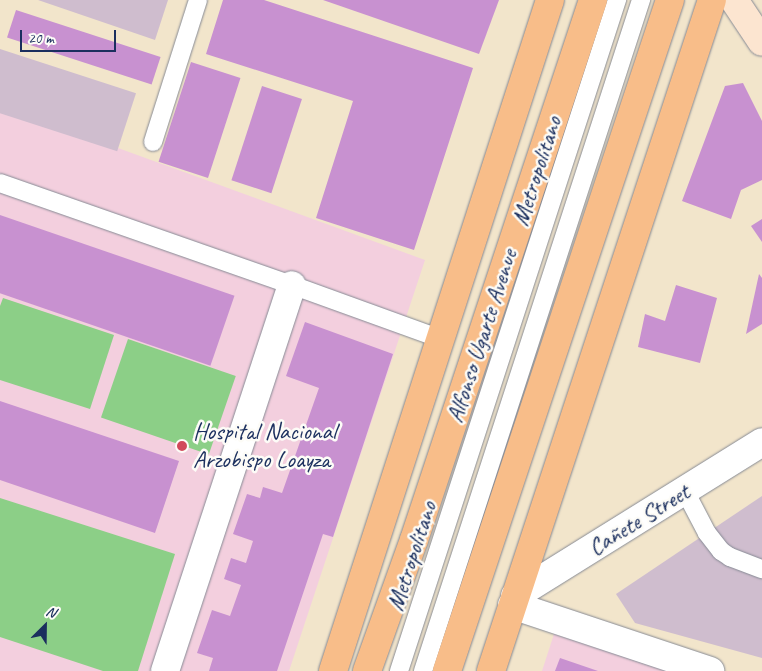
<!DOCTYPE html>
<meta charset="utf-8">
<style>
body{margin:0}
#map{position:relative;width:762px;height:671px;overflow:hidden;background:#f2e5cb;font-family:Caveat,sans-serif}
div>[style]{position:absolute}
.built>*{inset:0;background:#f3cfde}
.industrial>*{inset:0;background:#cfbdce;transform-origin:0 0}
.green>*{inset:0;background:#8ccf87;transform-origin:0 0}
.building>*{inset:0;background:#c891d0;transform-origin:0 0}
.roads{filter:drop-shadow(0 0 1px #868a94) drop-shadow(0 0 1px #868a94)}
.lane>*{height:18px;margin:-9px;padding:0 9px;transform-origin:9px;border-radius:9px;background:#fff}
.street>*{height:28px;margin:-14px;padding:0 14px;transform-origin:14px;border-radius:14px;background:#fff}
.secondary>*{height:28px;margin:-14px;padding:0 14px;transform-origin:14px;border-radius:14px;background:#fce5d0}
.primary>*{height:28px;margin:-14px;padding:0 14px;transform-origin:14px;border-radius:14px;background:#f8bd89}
.dots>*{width:14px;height:14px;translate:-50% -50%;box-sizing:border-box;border:2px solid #fdfcf7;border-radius:50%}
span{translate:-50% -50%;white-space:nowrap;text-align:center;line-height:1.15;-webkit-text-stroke:5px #fdfcf7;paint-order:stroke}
.street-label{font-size:24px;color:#1b2f5e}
.poi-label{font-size:24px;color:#1b2f5e}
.left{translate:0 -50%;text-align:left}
.north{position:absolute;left:20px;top:601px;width:50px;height:50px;-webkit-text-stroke:4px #fdfcf7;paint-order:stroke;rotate:23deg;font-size:14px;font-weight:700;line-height:20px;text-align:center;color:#1b2f5e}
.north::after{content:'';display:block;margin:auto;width:18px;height:22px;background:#1b2f5e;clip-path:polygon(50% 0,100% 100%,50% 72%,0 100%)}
.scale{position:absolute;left:20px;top:30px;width:96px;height:22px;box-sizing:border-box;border:2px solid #1b2f5e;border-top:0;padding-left:6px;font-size:15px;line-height:18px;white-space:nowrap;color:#1b2f5e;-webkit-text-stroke:4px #fdfcf7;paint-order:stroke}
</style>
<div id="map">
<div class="built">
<i style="clip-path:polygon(0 110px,118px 148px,425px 260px,289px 671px,0 671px)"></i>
<i style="clip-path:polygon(554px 634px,672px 671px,542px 671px)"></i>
</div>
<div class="industrial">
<i style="clip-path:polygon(38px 0,168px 0,155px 40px)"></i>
<i style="left:0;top:49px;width:143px;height:61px;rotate:18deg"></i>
<i style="clip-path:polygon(762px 496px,762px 658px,635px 623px,616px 594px)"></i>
</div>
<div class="green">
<i style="clip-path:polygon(3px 298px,114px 335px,90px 409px,0 380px,0 306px)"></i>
<i style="left:128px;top:339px;width:114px;height:83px;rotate:19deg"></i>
<i style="clip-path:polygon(0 498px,175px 554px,138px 671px,103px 671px,0 637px)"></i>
</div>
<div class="building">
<i style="clip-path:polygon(223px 0,264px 0,473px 68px,414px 250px,316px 218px,353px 101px,206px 54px)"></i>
<i style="clip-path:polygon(323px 0,499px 0,479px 54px)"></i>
<i style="left:16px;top:10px;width:152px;height:29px;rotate:18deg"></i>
<i style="left:191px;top:62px;width:52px;height:105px;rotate:18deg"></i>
<i style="clip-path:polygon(743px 83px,762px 121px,762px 180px,741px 190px,731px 219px,682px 201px,725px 86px)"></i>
<i style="left:262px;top:86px;width:42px;height:99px;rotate:18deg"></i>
<i style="left:0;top:215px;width:248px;height:74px;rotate:19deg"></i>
<i style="clip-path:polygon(762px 219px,762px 242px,751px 226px)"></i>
<i style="clip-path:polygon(759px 274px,762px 278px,762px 324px,746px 334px)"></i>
<i style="clip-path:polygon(676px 285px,717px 298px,700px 363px,638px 347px,645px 314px,665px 321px)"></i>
<i style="clip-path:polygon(305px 322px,393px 354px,333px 537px,323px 534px,277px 671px,209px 671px,213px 658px,197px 653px,212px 610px,230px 616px,241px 585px,224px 579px,231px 558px,246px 563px,253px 541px,233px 534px,247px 494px,260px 498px,263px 487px,282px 493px,319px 388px,286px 376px)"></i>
<i style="clip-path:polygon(0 401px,179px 461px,155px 533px,0 480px)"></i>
<i style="clip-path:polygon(560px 658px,598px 671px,555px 671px)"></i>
</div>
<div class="roads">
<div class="lane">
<i style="left:153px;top:142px;width:149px;rotate:-72.4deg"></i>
<i style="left:0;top:183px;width:309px;rotate:19.3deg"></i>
<i style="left:292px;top:285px;width:158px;rotate:19.9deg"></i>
<i style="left:685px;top:491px;width:47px;rotate:62.4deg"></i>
<i style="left:707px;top:533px;width:23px;rotate:52deg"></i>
<i style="left:721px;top:551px;width:11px;rotate:34deg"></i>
<i style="left:730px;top:557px;width:34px;rotate:21deg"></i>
<i style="left:399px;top:671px;width:706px;rotate:-72deg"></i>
<i style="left:423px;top:671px;width:706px;rotate:-72deg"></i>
</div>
<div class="street">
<i style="left:515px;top:596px;width:291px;rotate:-31.9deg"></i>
<i style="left:512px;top:605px;width:209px;rotate:18.4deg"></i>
<i style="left:165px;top:671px;width:406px;rotate:-71.8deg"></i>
</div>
<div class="secondary">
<i style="left:734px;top:0;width:50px;rotate:56.3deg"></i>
</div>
<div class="primary">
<i style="left:333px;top:671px;width:705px;rotate:-72.08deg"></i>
<i style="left:367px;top:671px;width:139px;rotate:-70.3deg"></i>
<i style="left:414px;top:540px;width:569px;rotate:-71.66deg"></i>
<i style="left:447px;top:671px;width:707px;rotate:-71.62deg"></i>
<i style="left:491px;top:671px;width:706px;rotate:-71.77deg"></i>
</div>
</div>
<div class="dots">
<i style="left:182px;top:446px;background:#d1495b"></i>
</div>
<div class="street-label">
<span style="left:537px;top:171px;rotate:-72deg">Metropolitano</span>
<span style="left:482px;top:336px;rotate:-72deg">Alfonso Ugarte Avenue</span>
<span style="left:639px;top:520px;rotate:-32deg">Cañete Street</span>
<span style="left:412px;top:556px;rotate:-72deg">Metropolitano</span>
</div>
<div class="poi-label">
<span class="left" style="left:193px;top:446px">Hospital Nacional<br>Arzobispo Loayza</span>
</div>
<div class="north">N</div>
<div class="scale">20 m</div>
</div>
